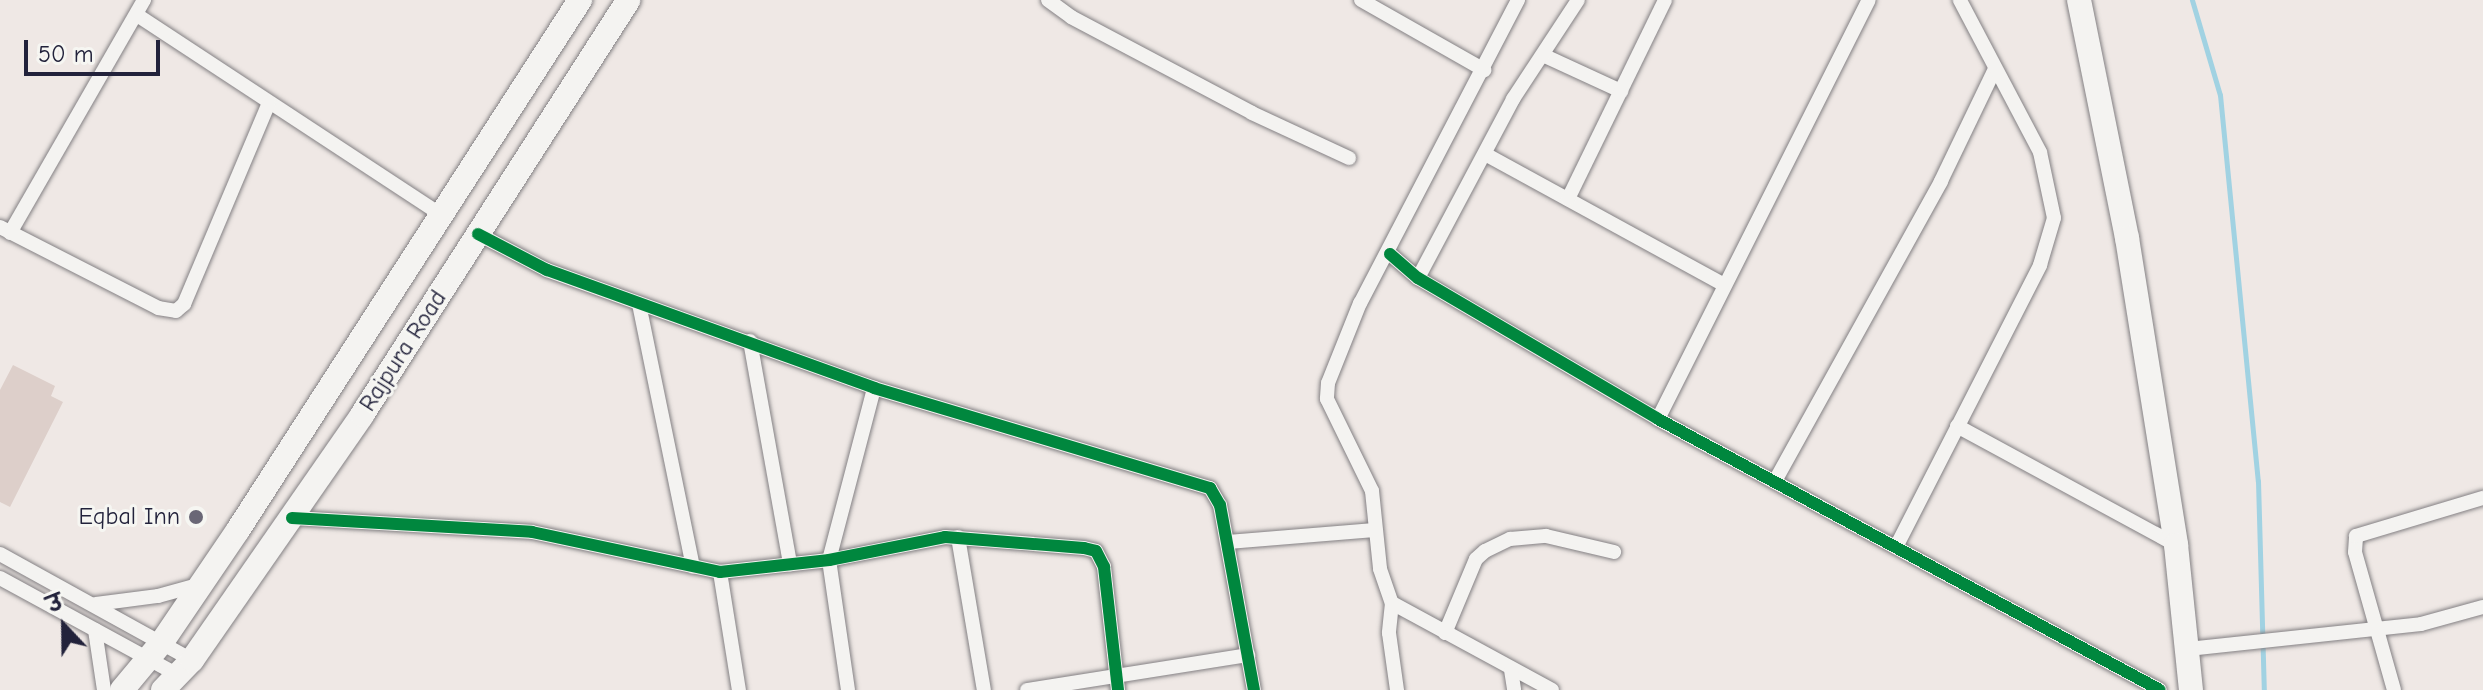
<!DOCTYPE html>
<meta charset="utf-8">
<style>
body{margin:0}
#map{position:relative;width:2483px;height:690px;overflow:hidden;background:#efe8e5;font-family:"Comic Neue","Playpen Sans Deva",sans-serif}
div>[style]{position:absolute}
.stream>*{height:5px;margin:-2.5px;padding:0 2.5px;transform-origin:2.5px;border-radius:2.5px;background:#a1d2e2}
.building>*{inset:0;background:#ddcfca}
.roads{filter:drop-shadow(0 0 2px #838083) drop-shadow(0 0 2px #838083)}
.street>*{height:14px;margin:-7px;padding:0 7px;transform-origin:7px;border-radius:7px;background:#f4f3f1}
.primary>*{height:24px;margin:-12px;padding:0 12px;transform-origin:12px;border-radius:12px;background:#f4f3f1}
.cycleway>*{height:12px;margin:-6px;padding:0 6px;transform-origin:6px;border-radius:6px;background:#00873e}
.dots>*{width:22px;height:22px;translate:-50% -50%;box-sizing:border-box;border:4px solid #f6f6f2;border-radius:50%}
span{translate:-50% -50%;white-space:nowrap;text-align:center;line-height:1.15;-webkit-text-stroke:6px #f6f6f2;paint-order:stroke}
.street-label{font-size:24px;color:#22223b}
.poi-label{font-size:24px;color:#22223b}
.right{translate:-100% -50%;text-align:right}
.north{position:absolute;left:24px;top:586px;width:80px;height:80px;-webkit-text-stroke:6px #f6f6f2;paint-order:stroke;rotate:338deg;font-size:22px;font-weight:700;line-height:32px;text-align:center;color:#22223b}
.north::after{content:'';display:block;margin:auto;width:28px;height:36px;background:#22223b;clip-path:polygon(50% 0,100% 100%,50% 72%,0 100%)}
.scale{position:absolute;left:24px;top:40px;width:136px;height:36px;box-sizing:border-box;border:4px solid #22223b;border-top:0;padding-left:10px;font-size:24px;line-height:28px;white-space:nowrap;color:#22223b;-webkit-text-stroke:6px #f6f6f2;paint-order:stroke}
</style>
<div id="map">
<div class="stream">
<i style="left:2192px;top:0;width:99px;rotate:73.6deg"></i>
<i style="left:2220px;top:95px;width:388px;rotate:84.4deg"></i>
<i style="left:2258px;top:481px;width:209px;rotate:88.4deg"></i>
</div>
<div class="building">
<i style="clip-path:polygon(13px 365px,55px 386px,51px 396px,63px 402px,10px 507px,0 502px,0 390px)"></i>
</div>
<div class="roads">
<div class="street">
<i style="left:1048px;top:0;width:29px;rotate:36deg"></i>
<i style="left:1071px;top:17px;width:205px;rotate:27.9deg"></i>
<i style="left:1252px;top:113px;width:107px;rotate:24.9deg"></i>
<i style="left:1361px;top:0;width:142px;rotate:29.6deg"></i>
<i style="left:1518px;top:0;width:342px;rotate:117.5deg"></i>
<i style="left:1360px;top:303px;width:86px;rotate:111.8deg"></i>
<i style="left:1328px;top:383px;width:16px;rotate:94deg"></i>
<i style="left:1327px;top:399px;width:102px;rotate:63.9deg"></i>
<i style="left:1372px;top:491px;width:78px;rotate:84.1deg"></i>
<i style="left:1380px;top:569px;width:36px;rotate:71deg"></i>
<i style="left:1392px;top:603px;width:182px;rotate:28.5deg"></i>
<i style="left:137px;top:15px;width:365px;rotate:33.3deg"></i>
<i style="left:1545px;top:56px;width:84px;rotate:24.7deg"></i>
<i style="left:1485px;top:154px;width:273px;rotate:28.7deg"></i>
<i style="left:1568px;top:199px;width:221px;rotate:-64deg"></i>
<i style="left:0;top:227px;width:178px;rotate:27.1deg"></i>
<i style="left:158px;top:308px;width:18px;rotate:9deg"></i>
<i style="left:176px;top:311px;width:11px;rotate:-41deg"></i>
<i style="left:184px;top:304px;width:218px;rotate:-67.1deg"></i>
<i style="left:10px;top:233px;width:269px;rotate:-60.1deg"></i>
<i style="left:478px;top:234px;width:78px;rotate:27.6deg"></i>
<i style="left:547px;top:270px;width:348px;rotate:19.8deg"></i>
<i style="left:874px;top:388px;width:351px;rotate:16.6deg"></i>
<i style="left:1210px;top:488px;width:20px;rotate:60deg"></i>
<i style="left:1220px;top:505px;width:188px;rotate:79.6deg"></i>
<i style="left:1390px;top:254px;width:37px;rotate:41deg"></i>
<i style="left:1418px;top:278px;width:278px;rotate:30.4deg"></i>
<i style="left:1658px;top:419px;width:570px;rotate:28.36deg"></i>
<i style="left:1418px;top:278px;width:203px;rotate:-62deg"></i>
<i style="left:1513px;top:99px;width:118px;rotate:-56.7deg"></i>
<i style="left:639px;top:304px;width:268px;rotate:78.4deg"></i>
<i style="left:750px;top:341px;width:227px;rotate:79.8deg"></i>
<i style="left:1658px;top:419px;width:469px;rotate:-63.3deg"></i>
<i style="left:1957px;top:426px;width:249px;rotate:28.5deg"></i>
<i style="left:1775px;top:481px;width:343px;rotate:-61deg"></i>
<i style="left:1941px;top:181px;width:124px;rotate:-64.3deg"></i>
<i style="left:292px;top:518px;width:240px;rotate:3.3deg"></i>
<i style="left:532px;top:532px;width:192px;rotate:12deg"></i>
<i style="left:720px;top:572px;width:110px;rotate:-6.3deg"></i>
<i style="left:829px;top:560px;width:118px;rotate:-11.2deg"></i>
<i style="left:945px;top:537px;width:139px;rotate:4.5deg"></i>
<i style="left:1084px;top:548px;width:12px;rotate:14deg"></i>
<i style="left:1096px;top:551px;width:18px;rotate:63deg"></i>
<i style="left:1104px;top:567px;width:124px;rotate:83.5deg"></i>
<i style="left:958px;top:537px;width:155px;rotate:80.4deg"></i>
<i style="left:1228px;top:542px;width:147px;rotate:-4.7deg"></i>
<i style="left:1896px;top:547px;width:317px;rotate:-62.9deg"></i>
<i style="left:2040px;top:265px;width:49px;rotate:-73.4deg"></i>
<i style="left:2054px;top:218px;width:67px;rotate:-102deg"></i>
<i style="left:2040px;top:152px;width:172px;rotate:-117.8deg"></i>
<i style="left:0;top:554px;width:219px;rotate:28.9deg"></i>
<i style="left:720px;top:572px;width:120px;rotate:80.9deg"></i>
<i style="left:0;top:578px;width:203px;rotate:28.6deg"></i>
<i style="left:1392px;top:603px;width:30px;rotate:96deg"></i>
<i style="left:1389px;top:633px;width:58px;rotate:82deg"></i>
<i style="left:96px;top:604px;width:63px;rotate:-7.4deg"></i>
<i style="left:158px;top:596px;width:45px;rotate:-15.6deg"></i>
<i style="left:95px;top:630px;width:61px;rotate:81.5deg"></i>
<i style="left:1445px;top:633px;width:80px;rotate:-67.3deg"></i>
<i style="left:1476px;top:559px;width:12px;rotate:-42deg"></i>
<i style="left:1485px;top:551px;width:28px;rotate:-26deg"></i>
<i style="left:1510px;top:539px;width:36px;rotate:-5deg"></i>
<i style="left:1546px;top:536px;width:70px;rotate:13.2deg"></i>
<i style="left:2188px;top:649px;width:234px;rotate:-6.1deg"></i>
<i style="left:2421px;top:624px;width:64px;rotate:-15.3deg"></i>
<i style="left:1511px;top:670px;width:20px;rotate:81deg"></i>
<i style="left:848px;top:690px;width:131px;rotate:-98.3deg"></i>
<i style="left:829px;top:560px;width:178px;rotate:-75.3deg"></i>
<i style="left:1027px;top:690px;width:224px;rotate:-9deg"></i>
<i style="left:2394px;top:690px;width:143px;rotate:-105.8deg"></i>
<i style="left:2355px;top:552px;width:16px;rotate:-86deg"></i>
<i style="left:2356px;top:536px;width:133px;rotate:-16.7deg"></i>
</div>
<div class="primary">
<i style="left:2079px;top:0;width:243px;rotate:78.6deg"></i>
<i style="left:2127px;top:238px;width:311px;rotate:80.9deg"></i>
<i style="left:2176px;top:545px;width:146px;rotate:84.1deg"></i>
<i style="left:122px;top:690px;width:62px;rotate:-50.2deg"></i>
<i style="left:162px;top:642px;width:135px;rotate:-55.8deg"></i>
<i style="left:238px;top:530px;width:631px;rotate:-57.17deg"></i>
<i style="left:163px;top:690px;width:42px;rotate:-46deg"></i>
<i style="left:192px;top:660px;width:298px;rotate:-55.2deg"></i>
<i style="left:362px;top:415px;width:493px;rotate:-57.3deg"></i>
</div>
</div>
<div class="cycleway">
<i style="left:478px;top:234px;width:78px;rotate:27.6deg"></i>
<i style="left:547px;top:270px;width:348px;rotate:19.8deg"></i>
<i style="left:874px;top:388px;width:351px;rotate:16.6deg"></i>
<i style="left:1210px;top:488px;width:20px;rotate:60deg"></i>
<i style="left:1220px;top:505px;width:188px;rotate:79.6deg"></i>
<i style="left:1390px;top:254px;width:37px;rotate:41deg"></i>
<i style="left:1418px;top:278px;width:278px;rotate:30.4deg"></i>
<i style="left:1658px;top:419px;width:570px;rotate:28.36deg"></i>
<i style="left:292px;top:518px;width:240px;rotate:3.3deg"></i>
<i style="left:532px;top:532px;width:192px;rotate:12deg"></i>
<i style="left:720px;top:572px;width:110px;rotate:-6.3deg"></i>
<i style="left:829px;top:560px;width:118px;rotate:-11.2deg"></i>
<i style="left:945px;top:537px;width:139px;rotate:4.5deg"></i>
<i style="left:1084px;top:548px;width:12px;rotate:14deg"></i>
<i style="left:1096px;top:551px;width:18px;rotate:63deg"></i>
<i style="left:1104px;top:567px;width:124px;rotate:83.5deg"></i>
</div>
<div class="dots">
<i style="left:196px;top:517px;background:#6a6776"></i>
</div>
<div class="street-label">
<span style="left:403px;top:351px;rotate:-57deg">Rajpura Road</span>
</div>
<div class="poi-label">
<span class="right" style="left:180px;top:517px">Eqbal Inn</span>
</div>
<div class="north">उ</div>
<div class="scale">50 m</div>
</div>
